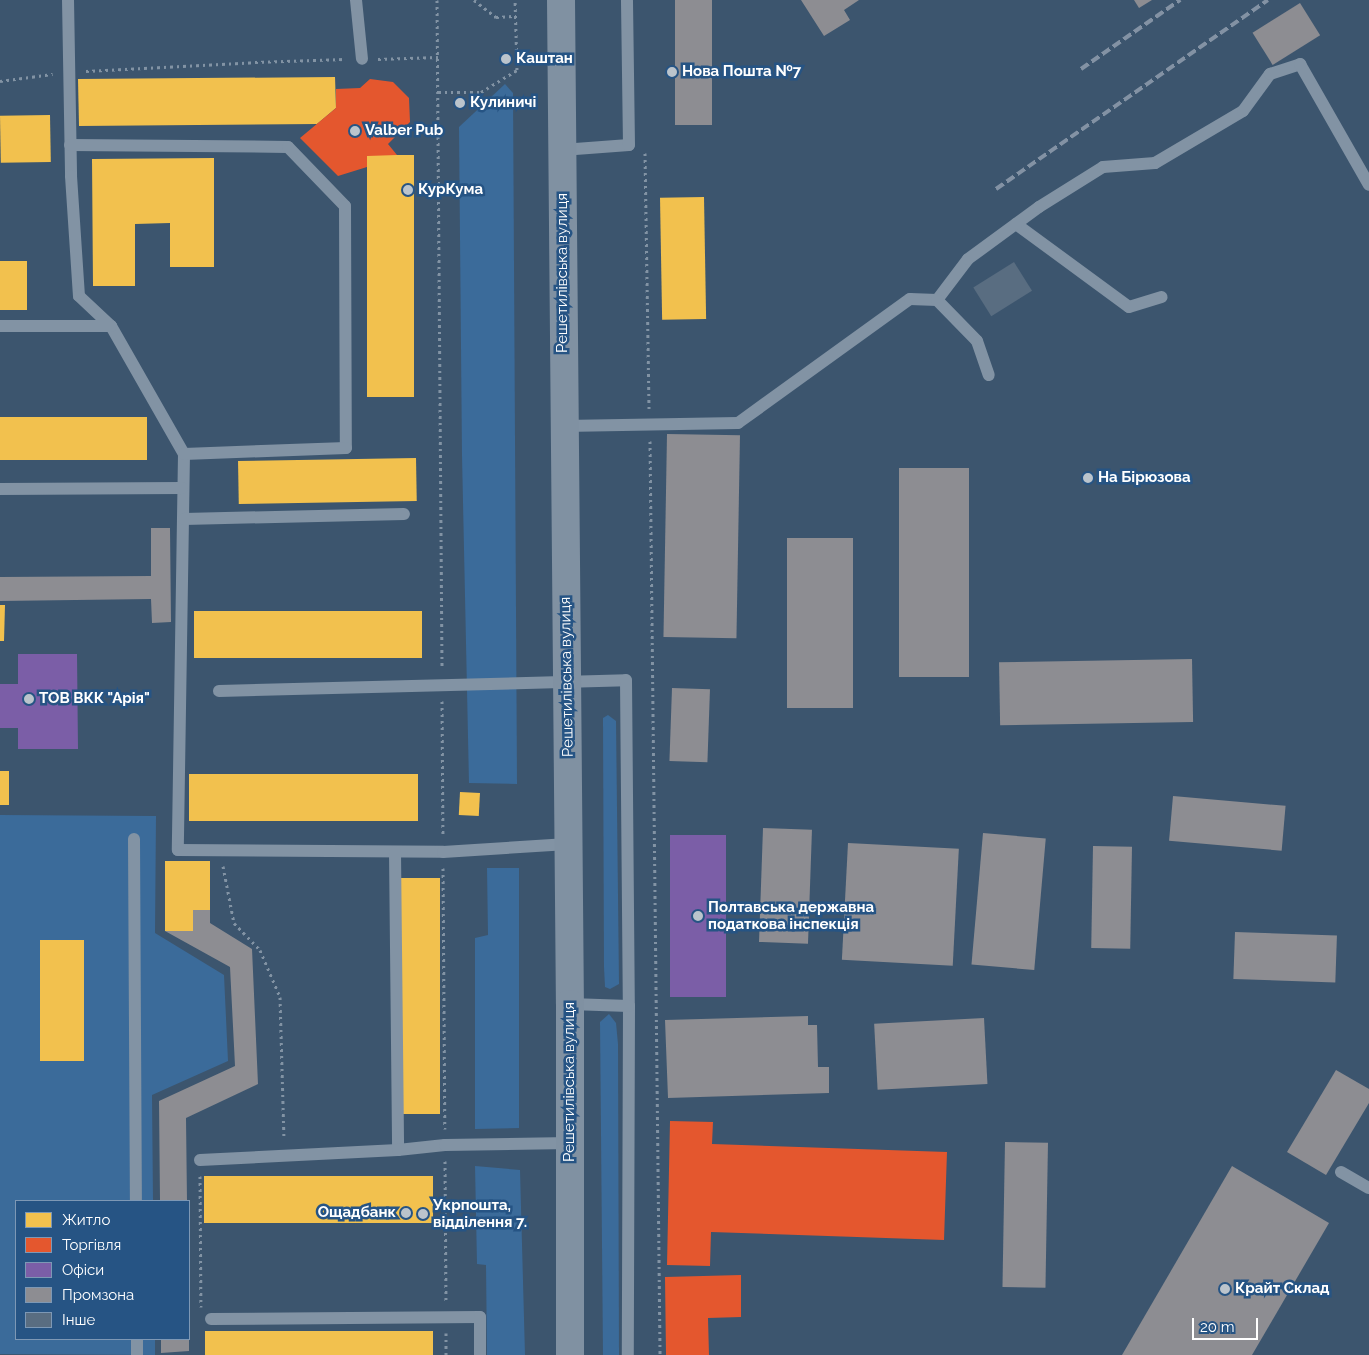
<!DOCTYPE html>
<meta charset="utf-8">
<style>
body{margin:0}
#map{position:relative;width:1369px;height:1355px;overflow:hidden;background:#3c556e;font-family:Raleway,sans-serif}
div>[style]{position:absolute}
.green>*{inset:0;background:#3b6b9a}
.homes>*{inset:0;background:#f2c14e;transform-origin:0 0}
.shops>*{inset:0;background:#e4572e}
.offices>*{inset:0;background:#7b5ea7;transform-origin:0 0}
.industry>*{inset:0;background:#8d8d92;transform-origin:0 0}
.building>*{inset:0;background:#596d81;transform-origin:0 0}
.path>*{height:3px;margin-top:-1.5px;transform-origin:0;background:repeating-linear-gradient(90deg,#8293a4 0 2.5px,transparent 0 6.5px)}
.service>*{height:12px;margin:-6px;padding:0 6px;transform-origin:6px;border-radius:6px;background:#8293a4}
.primary>*{height:28px;margin:-14px;padding:0 14px;transform-origin:14px;border-radius:14px;background:#8091a2}
.rail>*{height:4px;margin-top:-2px;transform-origin:0;background:repeating-linear-gradient(90deg,#8392a4 0 9px,transparent 0 13px)}
.dots>*{width:14px;height:14px;translate:-50% -50%;box-sizing:border-box;border:2px solid #265484;border-radius:50%}
span{translate:-50% -50%;white-space:nowrap;text-align:center;line-height:1.15;-webkit-text-stroke:5px #265484;paint-order:stroke}
.poi-label{font-size:15px;color:#fff;font-weight:700}
.left{translate:0 -50%;text-align:left}
.right{translate:-100% -50%;text-align:right}
.street-label{font-size:15px;color:#fff}
.legend{position:absolute;left:15px;top:1200px;width:175px;height:140px;box-sizing:border-box;background:#265484;border:1px solid #7d98b5;margin:0;padding:6px 9px;list-style:none;font-size:15px;color:#fff}
.legend li{display:flex;align-items:center;gap:10px;height:25px}
.legend b{width:25px;border:1px solid #7d98b5}
.scale{position:absolute;left:1192px;top:1318px;width:66px;height:22px;box-sizing:border-box;border:2px solid #fff;border-top:0;padding-left:6px;font-size:15px;line-height:18px;white-space:nowrap;color:#fff;-webkit-text-stroke:4px #265484;paint-order:stroke}
</style>
<div id="map">
<div class="green">
<i style="clip-path:polygon(505px 84px,513px 93px,517px 784px,469px 783px,462px 455px,459px 127px)"></i>
<i style="clip-path:polygon(608px 715px,616px 721px,619px 984px,610px 989px,605px 987px,604px 967px,603px 718px)"></i>
<i style="clip-path:polygon(0 815px,156px 816px,155px 933px,224px 975px,228px 1061px,152px 1095px,153px 1201px,16px 1201px,16px 1339px,155px 1339px,155px 1355px,0 1354px)"></i>
<i style="clip-path:polygon(487px 868px,519px 868px,519px 1128px,475px 1129px,475px 938px,488px 935px)"></i>
<i style="clip-path:polygon(609px 1014px,616px 1023px,618px 1044px,619px 1355px,603px 1355px,600px 1022px)"></i>
<i style="clip-path:polygon(475px 1166px,520px 1170px,525px 1355px,487px 1355px,486px 1265px,477px 1264px)"></i>
</div>
<div class="homes">
<i style="clip-path:polygon(335px 77px,336px 108px,317px 124px,79px 126px,78px 79px)"></i>
<i style="left:50px;top:115px;width:47px;height:50px;rotate:89deg"></i>
<i style="left:414px;top:155px;width:242px;height:47px;rotate:90deg"></i>
<i style="clip-path:polygon(214px 158px,214px 267px,170px 267px,170px 223px,135px 224px,135px 286px,93px 286px,92px 159px)"></i>
<i style="left:704px;top:197px;width:122px;height:44px;rotate:89deg"></i>
<i style="left:0;top:261px;width:27px;height:49px"></i>
<i style="left:0;top:417px;width:147px;height:43px"></i>
<i style="left:416px;top:458px;width:43px;height:178px;rotate:89deg"></i>
<i style="clip-path:polygon(0 605px,5px 605px,4px 641px,0 641px)"></i>
<i style="left:194px;top:611px;width:228px;height:47px"></i>
<i style="left:0;top:771px;width:9px;height:34px"></i>
<i style="left:189px;top:774px;width:229px;height:47px"></i>
<i style="left:460px;top:792px;width:20px;height:23px;rotate:3deg"></i>
<i style="clip-path:polygon(165px 861px,210px 861px,210px 910px,193px 910px,193px 931px,165px 931px)"></i>
<i style="left:399px;top:878px;width:41px;height:236px"></i>
<i style="left:84px;top:940px;width:121px;height:44px;rotate:90deg"></i>
<i style="left:204px;top:1176px;width:229px;height:47px"></i>
<i style="left:205px;top:1331px;width:228px;height:24px"></i>
</div>
<div class="shops">
<i style="clip-path:polygon(370px 79px,393px 82px,409px 98px,410px 122px,388px 144px,397px 155px,367px 156px,367px 167px,338px 176px,300px 138px,336px 108px,336px 89px,360px 88px)"></i>
<i style="clip-path:polygon(670px 1121px,713px 1122px,712px 1144px,947px 1152px,944px 1240px,711px 1232px,710px 1266px,667px 1265px)"></i>
<i style="clip-path:polygon(741px 1275px,741px 1317px,708px 1318px,709px 1355px,666px 1355px,665px 1277px)"></i>
</div>
<div class="offices">
<i style="clip-path:polygon(18px 654px,77px 654px,78px 749px,18px 749px,18px 728px,0 728px,0 684px,18px 684px)"></i>
<i style="left:670px;top:835px;width:56px;height:162px"></i>
</div>
<div class="industry">
<i style="left:675px;top:0;width:37px;height:125px"></i>
<i style="clip-path:polygon(801px 0,859px 0,844px 10px,850px 20px,824px 36px)"></i>
<i style="clip-path:polygon(1134px 0,1152px 0,1139px 8px)"></i>
<i style="left:1300px;top:3px;width:38px;height:56px;rotate:58deg"></i>
<i style="left:667px;top:434px;width:73px;height:203px;rotate:1deg"></i>
<i style="left:899px;top:468px;width:70px;height:209px"></i>
<i style="clip-path:polygon(151px 528px,170px 528px,171px 622px,152px 623px,151px 599px,0 601px,0 577px,151px 576px)"></i>
<i style="left:787px;top:538px;width:66px;height:170px"></i>
<i style="left:1192px;top:659px;width:63px;height:193px;rotate:89deg"></i>
<i style="left:672px;top:688px;width:38px;height:73px;rotate:2deg"></i>
<i style="left:1173px;top:796px;width:113px;height:45px;rotate:5deg"></i>
<i style="left:763px;top:828px;width:49px;height:114px;rotate:2deg"></i>
<i style="left:983px;top:833px;width:63px;height:132px;rotate:5deg"></i>
<i style="left:848px;top:843px;width:111px;height:117px;rotate:3deg"></i>
<i style="left:1093px;top:846px;width:39px;height:102px;rotate:1deg"></i>
<i style="clip-path:polygon(193px 910px,210px 910px,210px 923px,252px 949px,258px 1084px,186px 1118px,187px 1201px,160px 1201px,159px 1101px,235px 1066px,230px 967px,165px 931px,193px 931px)"></i>
<i style="left:1235px;top:932px;width:102px;height:47px;rotate:2deg"></i>
<i style="clip-path:polygon(808px 1016px,808px 1025px,817px 1025px,818px 1067px,829px 1067px,829px 1093px,668px 1098px,665px 1020px)"></i>
<i style="left:984px;top:1018px;width:66px;height:110px;rotate:87deg"></i>
<i style="clip-path:polygon(1336px 1070px,1369px 1089px,1369px 1103px,1326px 1175px,1287px 1152px)"></i>
<i style="left:1005px;top:1142px;width:43px;height:145px;rotate:1deg"></i>
<i style="clip-path:polygon(1232px 1166px,1329px 1223px,1252px 1355px,1122px 1355px)"></i>
<i style="clip-path:polygon(161px 1339px,189px 1339px,189px 1351px,161px 1353px)"></i>
</div>
<div class="building">
<i style="left:1014px;top:262px;width:34px;height:48px;rotate:58deg"></i>
</div>
<div class="path">
<i style="left:437px;top:0;width:669px;rotate:89.57deg"></i>
<i style="left:474px;top:0;width:28px;rotate:38deg"></i>
<i style="left:496px;top:17px;width:20px;rotate:-3deg"></i>
<i style="left:378px;top:59px;width:60px;rotate:-1.9deg"></i>
<i style="left:86px;top:71px;width:169px;rotate:-3deg"></i>
<i style="left:255px;top:62px;width:90px;rotate:-1.9deg"></i>
<i style="left:0;top:81px;width:53px;rotate:-7.5deg"></i>
<i style="left:438px;top:92px;width:43px"></i>
<i style="left:481px;top:92px;width:42px;rotate:-31.4deg"></i>
<i style="left:517px;top:70px;width:70px;rotate:-91.6deg"></i>
<i style="left:645px;top:153px;width:256px;rotate:89.1deg"></i>
<i style="left:650px;top:441px;width:914px;rotate:89.37deg"></i>
<i style="left:442px;top:701px;width:133px;rotate:89.6deg"></i>
<i style="left:223px;top:866px;width:58px;rotate:79.1deg"></i>
<i style="left:234px;top:923px;width:37px;rotate:46deg"></i>
<i style="left:260px;top:950px;width:51px;rotate:66.9deg"></i>
<i style="left:280px;top:997px;width:142px;rotate:88.4deg"></i>
<i style="left:443px;top:868px;width:261px;rotate:89.6deg"></i>
<i style="left:445px;top:1161px;width:141px;rotate:89.6deg"></i>
<i style="left:200px;top:1176px;width:131px;rotate:89.6deg"></i>
<i style="left:446px;top:1333px;width:22px;rotate:90deg"></i>
</div>
<div class="service">
<i style="left:68px;top:0;width:176px;rotate:89deg"></i>
<i style="left:71px;top:176px;width:120px;rotate:86.2deg"></i>
<i style="left:79px;top:296px;width:44px;rotate:43.2deg"></i>
<i style="left:111px;top:326px;width:147px;rotate:60.3deg"></i>
<i style="left:184px;top:454px;width:396px;rotate:90.9deg"></i>
<i style="left:178px;top:850px;width:265px;rotate:0.4deg"></i>
<i style="left:443px;top:852px;width:125px;rotate:-3.7deg"></i>
<i style="left:356px;top:0;width:59px;rotate:84.2deg"></i>
<i style="left:70px;top:145px;width:218px;rotate:0.5deg"></i>
<i style="left:288px;top:147px;width:82px;rotate:46deg"></i>
<i style="left:345px;top:206px;width:242px;rotate:89.8deg"></i>
<i style="left:346px;top:448px;width:162px;rotate:177.9deg"></i>
<i style="left:562px;top:150px;width:67px;rotate:-4.3deg"></i>
<i style="left:629px;top:145px;width:145px;rotate:-90.8deg"></i>
<i style="left:1016px;top:224px;width:140px;rotate:36.3deg"></i>
<i style="left:1129px;top:307px;width:34px;rotate:-17deg"></i>
<i style="left:937px;top:300px;width:51px;rotate:-52.9deg"></i>
<i style="left:968px;top:259px;width:88px;rotate:-36.2deg"></i>
<i style="left:1039px;top:207px;width:75px;rotate:-32deg"></i>
<i style="left:1103px;top:167px;width:52px;rotate:-4.4deg"></i>
<i style="left:1155px;top:163px;width:102px;rotate:-30.6deg"></i>
<i style="left:1243px;top:111px;width:46px;rotate:-53.9deg"></i>
<i style="left:1270px;top:74px;width:32px;rotate:-18deg"></i>
<i style="left:1300px;top:64px;width:139px;rotate:60.3deg"></i>
<i style="left:0;top:326px;width:111px"></i>
<i style="left:564px;top:426px;width:174px;rotate:-1deg"></i>
<i style="left:738px;top:423px;width:212px;rotate:-35.8deg"></i>
<i style="left:910px;top:299px;width:27px;rotate:2deg"></i>
<i style="left:937px;top:300px;width:57px;rotate:45.7deg"></i>
<i style="left:977px;top:341px;width:36px;rotate:71deg"></i>
<i style="left:0;top:489px;width:182px;rotate:-0.3deg"></i>
<i style="left:184px;top:519px;width:220px;rotate:-1.3deg"></i>
<i style="left:219px;top:691px;width:407px;rotate:-1.5deg"></i>
<i style="left:626px;top:680px;width:326px;rotate:89.5deg"></i>
<i style="left:629px;top:1006px;width:349px;rotate:90.2deg"></i>
<i style="left:134px;top:839px;width:362px;rotate:89.7deg"></i>
<i style="left:395px;top:852px;width:298px;rotate:89.4deg"></i>
<i style="left:570px;top:1004px;width:59px;rotate:1.9deg"></i>
<i style="left:200px;top:1160px;width:198px;rotate:-2.9deg"></i>
<i style="left:398px;top:1150px;width:47px;rotate:-6.1deg"></i>
<i style="left:445px;top:1145px;width:125px;rotate:-0.9deg"></i>
<i style="left:1341px;top:1172px;width:32px;rotate:30deg"></i>
<i style="left:211px;top:1319px;width:269px;rotate:-0.4deg"></i>
<i style="left:480px;top:1317px;width:38px;rotate:90deg"></i>
<i style="left:137px;top:1339px;width:16px;rotate:90deg"></i>
</div>
<div class="primary">
<i style="left:561px;top:0;width:1004px;rotate:89.49deg"></i>
<i style="left:570px;top:1004px;width:351px;rotate:90deg"></i>
</div>
<div class="rail">
<i style="left:1081px;top:69px;width:121px;rotate:-34.9deg"></i>
<i style="left:996px;top:189px;width:331px;rotate:-34.8deg"></i>
</div>
<div class="dots">
<i style="left:506px;top:59px;background:#bbc4cc"></i>
<i style="left:672px;top:72px;background:#bbc4cc"></i>
<i style="left:460px;top:103px;background:#bbc4cc"></i>
<i style="left:355px;top:131px;background:#bbc4cc"></i>
<i style="left:408px;top:190px;background:#bbc4cc"></i>
<i style="left:1088px;top:478px;background:#bbc4cc"></i>
<i style="left:29px;top:699px;background:#bbc4cc"></i>
<i style="left:698px;top:916px;background:#bbc4cc"></i>
<i style="left:406px;top:1213px;background:#bbc4cc"></i>
<i style="left:423px;top:1214px;background:#bbc4cc"></i>
<i style="left:1225px;top:1289px;background:#bbc4cc"></i>
</div>
<div class="poi-label">
<span class="left" style="left:516px;top:59px">Каштан</span>
<span class="left" style="left:682px;top:72px">Нова Пошта №7</span>
<span class="left" style="left:470px;top:103px">Кулиничі</span>
<span class="left" style="left:365px;top:131px">Valber Pub</span>
<span class="left" style="left:418px;top:190px">КурКума</span>
<span class="left" style="left:1098px;top:478px">На Бірюзова</span>
<span class="left" style="left:39px;top:699px">ТОВ ВКК "Арія"</span>
<span class="left" style="left:708px;top:916px">Полтавська державна<br>податкова інспекція</span>
<span class="left" style="left:433px;top:1214px">Укрпошта,<br>відділення 7.</span>
<span class="right" style="left:396px;top:1213px">Ощадбанк</span>
<span class="left" style="left:1235px;top:1289px">Крайт Склад</span>
</div>
<div class="street-label">
<span style="left:563px;top:273px;rotate:-90deg">Решетилівська вулиця</span>
<span style="left:567px;top:677px;rotate:-91deg">Решетилівська вулиця</span>
<span style="left:570px;top:1082px;rotate:-90deg">Решетилівська вулиця</span>
</div>
<ul class="legend">
<li><b style="height:14px;background:#f2c14e"></b>Житло</li>
<li><b style="height:14px;background:#e4572e"></b>Торгівля</li>
<li><b style="height:14px;background:#7b5ea7"></b>Офіси</li>
<li><b style="height:14px;background:#8d8d92"></b>Промзона</li>
<li><b style="height:14px;background:#596d81"></b>Інше</li>
</ul>
<div class="scale">20 m</div>
</div>
